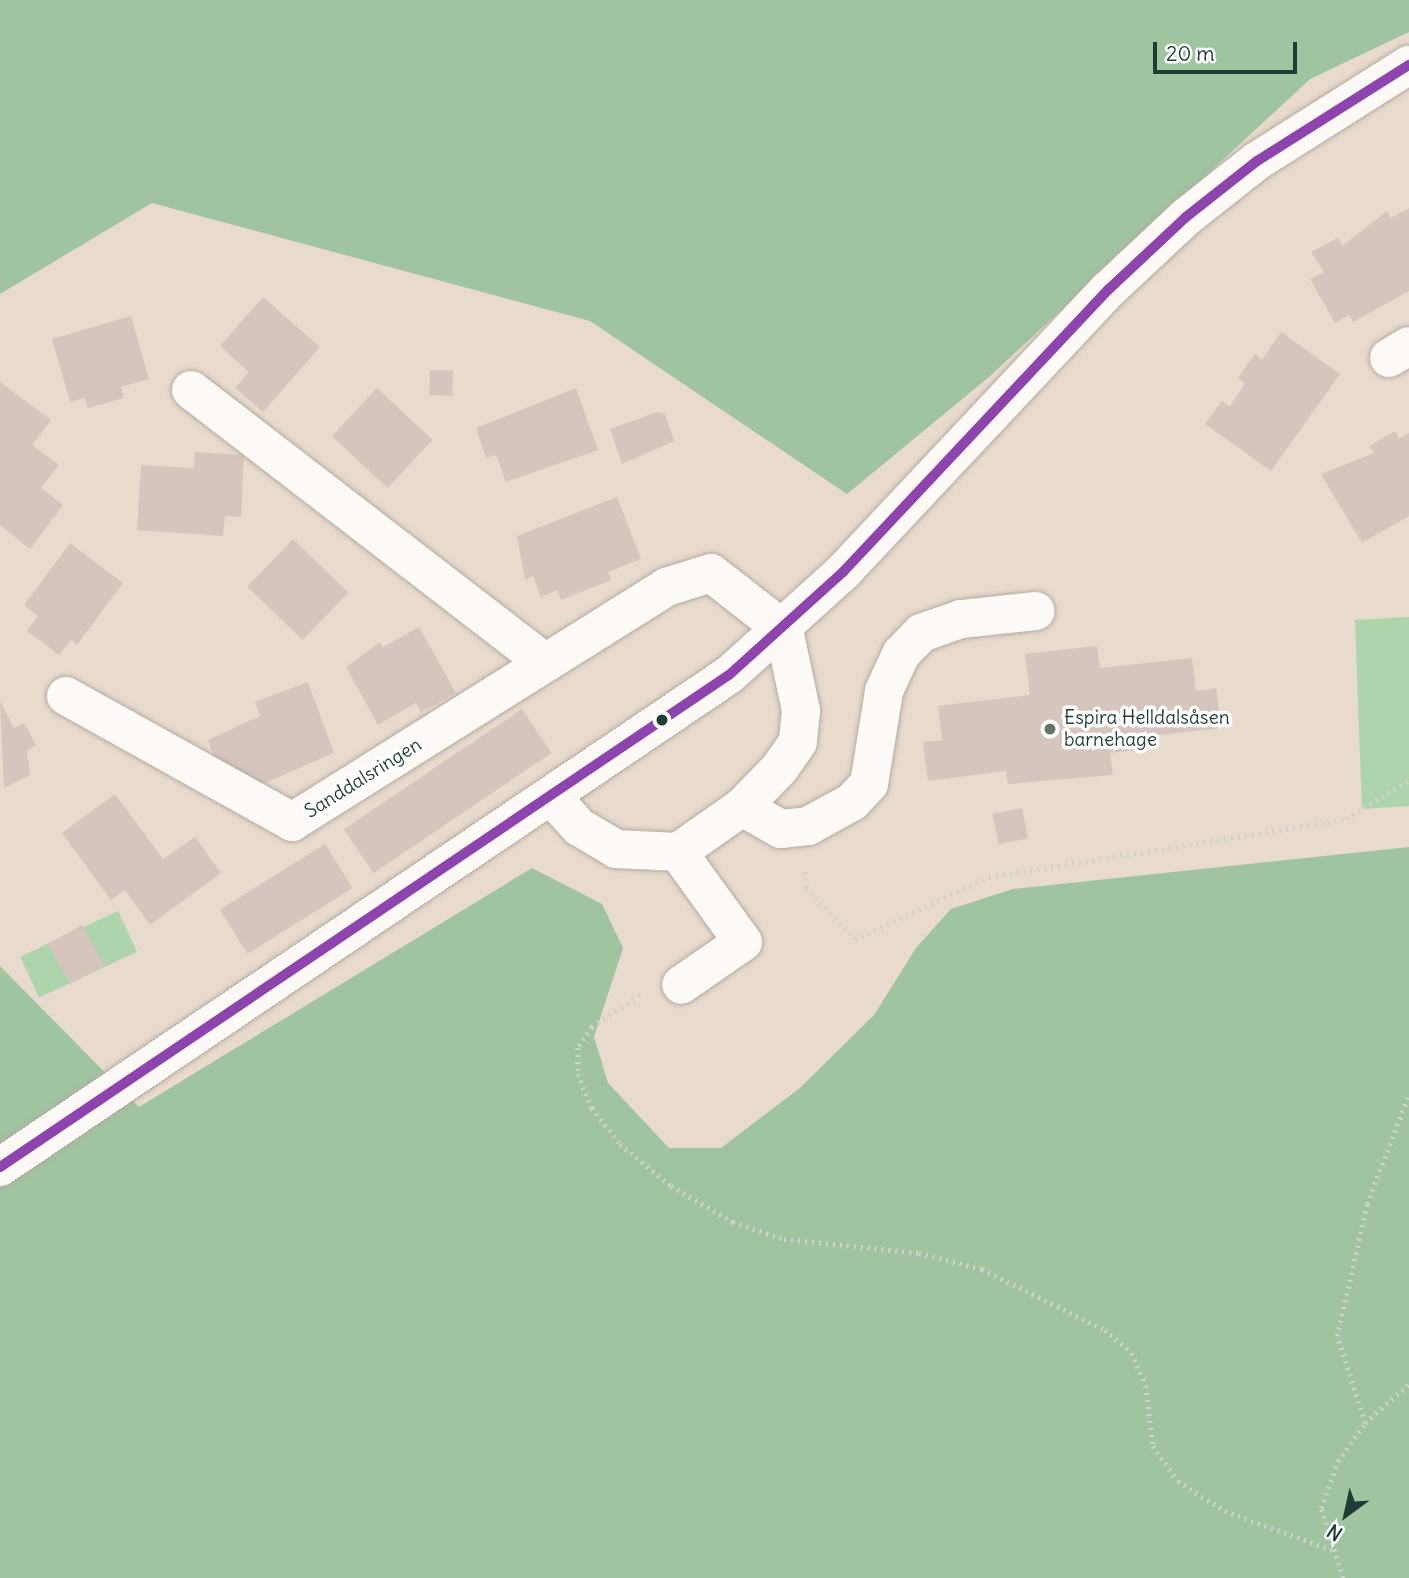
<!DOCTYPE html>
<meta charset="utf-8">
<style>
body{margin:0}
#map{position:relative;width:1409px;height:1578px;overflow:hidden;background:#e8dacc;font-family:Delius,sans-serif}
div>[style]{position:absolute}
.green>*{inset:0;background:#aed4ac;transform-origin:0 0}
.forest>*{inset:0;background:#a0c4a0}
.building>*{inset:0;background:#d6c5be;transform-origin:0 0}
.path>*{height:4.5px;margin-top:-2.25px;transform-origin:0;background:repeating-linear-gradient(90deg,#d2d1cc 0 2px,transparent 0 7px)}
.roads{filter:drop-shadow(0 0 2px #b2aca2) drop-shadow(0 0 2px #b2aca2)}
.minor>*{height:38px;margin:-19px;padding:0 19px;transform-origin:19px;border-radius:19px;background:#fcf9f7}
.major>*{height:38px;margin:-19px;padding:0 19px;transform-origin:19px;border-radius:19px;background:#fcf9f7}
.bus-1>*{height:10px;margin:-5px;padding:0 5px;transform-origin:5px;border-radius:5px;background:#8e44ad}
.dots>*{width:19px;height:19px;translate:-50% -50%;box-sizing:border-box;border:4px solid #fff;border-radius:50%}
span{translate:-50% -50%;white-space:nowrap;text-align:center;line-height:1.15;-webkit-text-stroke:7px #fff;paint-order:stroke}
.poi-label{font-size:19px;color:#1f3d34}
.left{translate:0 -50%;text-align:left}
.street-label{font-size:19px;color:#1f3d34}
.north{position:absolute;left:1311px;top:1480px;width:70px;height:70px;-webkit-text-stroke:5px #fff;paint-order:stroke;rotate:213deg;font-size:19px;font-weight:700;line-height:28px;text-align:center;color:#1f3d34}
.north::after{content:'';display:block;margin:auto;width:24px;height:32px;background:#1f3d34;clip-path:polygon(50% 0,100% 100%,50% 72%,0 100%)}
.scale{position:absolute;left:1153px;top:42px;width:144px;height:32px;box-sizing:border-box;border:4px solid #1f3d34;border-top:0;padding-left:9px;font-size:21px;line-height:24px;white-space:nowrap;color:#1f3d34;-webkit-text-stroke:5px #fff;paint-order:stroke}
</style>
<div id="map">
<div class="green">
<i style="clip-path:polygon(1409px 617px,1409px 806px,1362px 809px,1355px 620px)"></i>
<i style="left:118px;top:911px;width:45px;height:108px;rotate:65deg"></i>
</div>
<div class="forest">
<i style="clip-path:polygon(0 0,1409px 0,1409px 32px,1310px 79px,989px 377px,847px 494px,590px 321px,152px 203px,0 294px)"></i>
<i style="clip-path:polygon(1409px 847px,1409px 1578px,0 1578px,0 966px,139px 1107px,532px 868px,602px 904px,623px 948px,594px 1037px,608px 1083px,669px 1148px,721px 1148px,800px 1088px,874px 1015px,916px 948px,951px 909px,1013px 889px)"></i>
</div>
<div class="building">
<i style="clip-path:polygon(1409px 208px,1409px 291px,1353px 322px,1349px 315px,1335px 323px,1310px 279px,1324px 272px,1311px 252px,1338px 238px,1342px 246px,1387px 211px,1391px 218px)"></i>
<i style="clip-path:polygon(263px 297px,320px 347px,263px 412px,235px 388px,249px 372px,220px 346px)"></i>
<i style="clip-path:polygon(131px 316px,149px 379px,121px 387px,124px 398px,88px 408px,85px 398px,70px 402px,52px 339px)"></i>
<i style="clip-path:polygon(1281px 332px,1340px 374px,1271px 471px,1205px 424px,1222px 401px,1230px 406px,1245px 383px,1238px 378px,1255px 354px,1262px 360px)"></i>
<i style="left:430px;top:370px;width:23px;height:25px;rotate:2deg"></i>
<i style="clip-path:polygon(0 382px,51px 420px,32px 445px,59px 465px,41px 488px,63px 505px,30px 549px,0 525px)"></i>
<i style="left:377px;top:388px;width:76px;height:66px;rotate:43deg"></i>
<i style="clip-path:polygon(576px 388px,598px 450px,506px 482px,496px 455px,486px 458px,476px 428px)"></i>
<i style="clip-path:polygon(657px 412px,665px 414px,674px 441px,622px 464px,610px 429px)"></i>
<i style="clip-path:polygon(1395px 431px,1399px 438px,1409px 433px,1409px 516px,1362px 543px,1321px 474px,1374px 453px,1369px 446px)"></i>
<i style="clip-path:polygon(195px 452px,244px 455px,241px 517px,225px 516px,223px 536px,137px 530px,141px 465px,194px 468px)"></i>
<i style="clip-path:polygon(617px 497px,641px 559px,608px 572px,611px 580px,561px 600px,557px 590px,541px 597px,533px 576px,525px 580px,517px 536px)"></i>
<i style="left:293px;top:539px;width:77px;height:66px;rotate:44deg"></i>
<i style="clip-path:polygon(70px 543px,123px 583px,77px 645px,71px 640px,59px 655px,27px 631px,38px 616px,24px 605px)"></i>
<i style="clip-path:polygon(419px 627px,456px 693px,421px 712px,416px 703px,378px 725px,346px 667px,380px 642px,383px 647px)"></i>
<i style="clip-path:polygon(1097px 646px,1100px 668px,1192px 658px,1196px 691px,1216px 688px,1221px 728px,1142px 737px,1144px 749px,1110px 753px,1113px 775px,1008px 784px,1006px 771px,928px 781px,923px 742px,942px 740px,938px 706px,1030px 695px,1025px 654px)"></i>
<i style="clip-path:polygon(308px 682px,334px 753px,244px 792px,221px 774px,208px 740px,260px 716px,255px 702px)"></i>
<i style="clip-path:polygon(0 701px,14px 728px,24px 723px,36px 745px,27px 751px,30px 775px,4px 788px)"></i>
<i style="left:522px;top:709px;width:53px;height:215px;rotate:56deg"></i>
<i style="clip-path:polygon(115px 794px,163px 859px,195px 837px,221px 873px,150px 925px,125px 890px,111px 900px,62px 833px)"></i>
<i style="left:1022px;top:808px;width:31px;height:30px;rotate:79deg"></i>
<i style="left:325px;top:844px;width:52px;height:124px;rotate:58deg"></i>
<i style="left:82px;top:925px;width:46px;height:39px;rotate:61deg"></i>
</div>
<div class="path">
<i style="left:806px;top:872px;width:15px;rotate:90deg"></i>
<i style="left:806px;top:887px;width:71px;rotate:46.7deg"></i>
<i style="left:855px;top:939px;width:148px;rotate:-24.8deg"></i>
<i style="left:989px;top:877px;width:362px;rotate:-9.2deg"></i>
<i style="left:1346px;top:819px;width:74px;rotate:-31.8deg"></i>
<i style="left:640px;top:995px;width:58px;rotate:146.3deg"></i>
<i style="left:592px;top:1027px;width:25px;rotate:124deg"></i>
<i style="left:578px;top:1048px;width:26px;rotate:90deg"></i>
<i style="left:578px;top:1074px;width:37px;rotate:68deg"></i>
<i style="left:592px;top:1108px;width:46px;rotate:52.1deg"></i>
<i style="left:620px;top:1144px;width:66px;rotate:39.5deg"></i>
<i style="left:671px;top:1186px;width:72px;rotate:30.1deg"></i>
<i style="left:733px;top:1222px;width:54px;rotate:18.4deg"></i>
<i style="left:784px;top:1239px;width:136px;rotate:5.9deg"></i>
<i style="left:919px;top:1253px;width:65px;rotate:14.3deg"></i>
<i style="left:982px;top:1269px;width:137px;rotate:26.4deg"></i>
<i style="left:1105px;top:1330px;width:35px;rotate:40deg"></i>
<i style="left:1132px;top:1353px;width:36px;rotate:67deg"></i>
<i style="left:1146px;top:1386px;width:60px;rotate:83.3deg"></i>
<i style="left:1153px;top:1446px;width:43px;rotate:54.5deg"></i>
<i style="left:1178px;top:1481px;width:56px;rotate:32.6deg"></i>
<i style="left:1225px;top:1511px;width:117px;rotate:20deg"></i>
<i style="left:1365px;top:1423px;width:91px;rotate:-107.8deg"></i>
<i style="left:1337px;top:1336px;width:135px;rotate:-77.2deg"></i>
<i style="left:1367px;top:1204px;width:118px;rotate:-69.1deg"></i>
<i style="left:1343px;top:1578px;width:73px;rotate:-107.4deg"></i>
<i style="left:1321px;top:1508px;width:50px;rotate:-70.1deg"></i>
<i style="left:1338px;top:1461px;width:47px;rotate:-54.6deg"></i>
<i style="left:1365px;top:1423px;width:59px;rotate:-41.6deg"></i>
</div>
<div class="roads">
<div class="minor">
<i style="left:1389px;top:358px;width:23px;rotate:-31deg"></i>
<i style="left:191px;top:390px;width:447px;rotate:37.6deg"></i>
<i style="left:66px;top:696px;width:259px;rotate:29.1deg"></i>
<i style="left:292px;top:822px;width:442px;rotate:-32.1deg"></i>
<i style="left:666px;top:587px;width:47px;rotate:-17.3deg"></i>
<i style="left:711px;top:573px;width:93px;rotate:38deg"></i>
<i style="left:784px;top:630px;width:83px;rotate:78.1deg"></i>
<i style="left:801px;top:711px;width:31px;rotate:96deg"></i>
<i style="left:798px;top:742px;width:33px;rotate:125deg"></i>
<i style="left:779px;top:769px;width:53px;rotate:134.2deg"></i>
<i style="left:742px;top:807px;width:78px;rotate:144.9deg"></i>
<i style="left:678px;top:852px;width:111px;rotate:54.2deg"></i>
<i style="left:743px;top:942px;width:75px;rotate:145.3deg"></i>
<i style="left:551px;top:796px;width:42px;rotate:47.9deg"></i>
<i style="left:579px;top:827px;width:43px;rotate:30.7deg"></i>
<i style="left:616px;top:849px;width:62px;rotate:2.8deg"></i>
<i style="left:742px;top:807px;width:45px;rotate:29.4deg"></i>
<i style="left:781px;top:829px;width:27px;rotate:-6deg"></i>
<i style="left:808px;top:826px;width:50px;rotate:-28.6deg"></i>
<i style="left:852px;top:802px;width:25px;rotate:-47deg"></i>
<i style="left:869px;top:784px;width:94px;rotate:-80.8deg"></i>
<i style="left:884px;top:691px;width:41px;rotate:-65.3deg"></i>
<i style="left:901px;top:654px;width:29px;rotate:-46deg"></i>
<i style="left:921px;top:633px;width:42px;rotate:-19.3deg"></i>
<i style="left:961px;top:619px;width:75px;rotate:-6.1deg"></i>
</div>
<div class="major">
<i style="left:0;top:1167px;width:879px;rotate:-34.02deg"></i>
<i style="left:729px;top:675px;width:154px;rotate:-42.1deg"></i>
<i style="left:843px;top:572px;width:387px;rotate:-46.8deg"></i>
<i style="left:1108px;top:290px;width:107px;rotate:-43.1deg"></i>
<i style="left:1186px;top:217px;width:90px;rotate:-38.3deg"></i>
<i style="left:1257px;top:161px;width:180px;rotate:-32.3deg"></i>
</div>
</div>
<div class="bus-1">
<i style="left:0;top:1167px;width:879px;rotate:-34.02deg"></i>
<i style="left:729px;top:675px;width:154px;rotate:-42.1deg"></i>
<i style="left:843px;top:572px;width:387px;rotate:-46.8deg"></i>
<i style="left:1108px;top:290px;width:107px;rotate:-43.1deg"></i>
<i style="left:1186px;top:217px;width:90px;rotate:-38.3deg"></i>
<i style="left:1257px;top:161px;width:180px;rotate:-32.3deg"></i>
</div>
<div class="dots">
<i style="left:662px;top:720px;background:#1f3d34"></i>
<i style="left:1050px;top:729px;background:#657469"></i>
</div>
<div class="poi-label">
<span class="left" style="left:1064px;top:729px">Espira Helldalsåsen<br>barnehage</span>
</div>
<div class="street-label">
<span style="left:363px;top:778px;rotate:-32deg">Sanddalsringen</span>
</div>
<div class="north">N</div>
<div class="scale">20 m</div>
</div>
